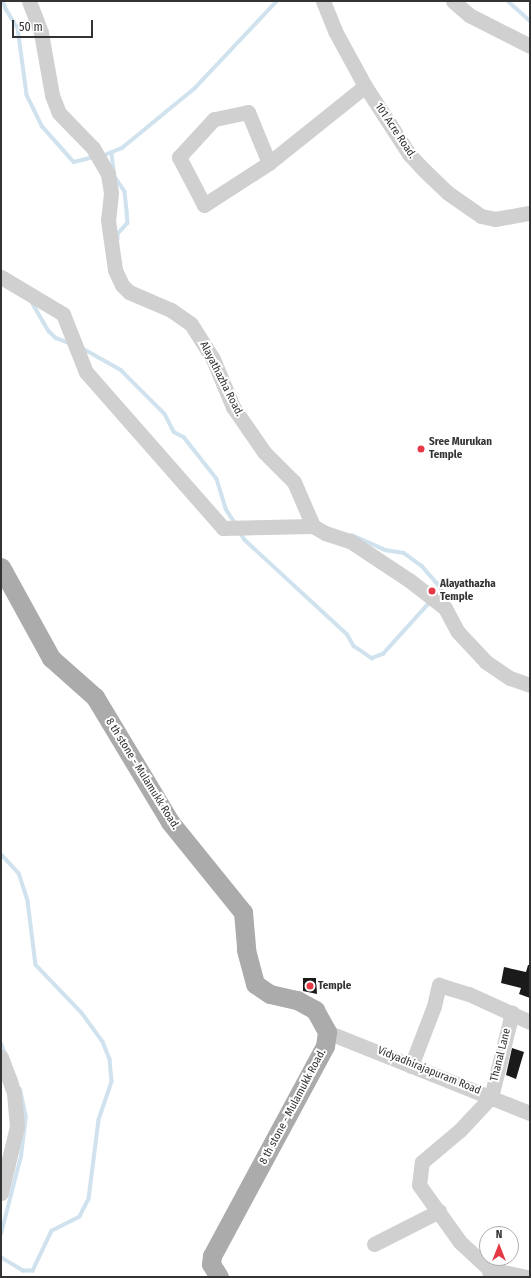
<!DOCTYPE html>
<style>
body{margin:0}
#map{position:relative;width:531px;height:1278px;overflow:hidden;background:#fff;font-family:"Fira Sans Condensed",sans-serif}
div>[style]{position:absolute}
.stream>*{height:3.5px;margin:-1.75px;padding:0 1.75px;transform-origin:1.75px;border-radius:1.75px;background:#cfe2ee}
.building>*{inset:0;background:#1a1a1a}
.minor>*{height:15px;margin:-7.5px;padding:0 7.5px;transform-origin:7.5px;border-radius:7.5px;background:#d0d0d0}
.major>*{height:19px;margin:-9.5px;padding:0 9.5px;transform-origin:9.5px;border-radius:9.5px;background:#ababab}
.dots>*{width:11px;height:11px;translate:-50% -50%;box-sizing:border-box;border:2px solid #fff;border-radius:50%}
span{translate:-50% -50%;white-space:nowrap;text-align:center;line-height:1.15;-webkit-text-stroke:4px #fff;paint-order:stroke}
.street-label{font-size:11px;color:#333}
.poi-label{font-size:11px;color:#333;font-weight:700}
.left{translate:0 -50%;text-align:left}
.frame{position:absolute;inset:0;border:2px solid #333;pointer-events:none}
.north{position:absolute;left:479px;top:1226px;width:40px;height:40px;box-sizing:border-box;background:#fff;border:1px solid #adadad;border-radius:50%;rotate:0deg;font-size:11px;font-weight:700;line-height:16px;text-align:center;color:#333}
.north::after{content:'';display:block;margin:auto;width:14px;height:18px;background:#e63946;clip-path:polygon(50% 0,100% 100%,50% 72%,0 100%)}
.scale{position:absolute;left:12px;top:20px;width:81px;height:18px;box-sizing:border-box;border:2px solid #333;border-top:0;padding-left:5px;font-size:12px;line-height:14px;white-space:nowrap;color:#333;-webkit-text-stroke:3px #fff;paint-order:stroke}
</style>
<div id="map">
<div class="stream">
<i style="left:3px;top:1px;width:9px;rotate:69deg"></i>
<i style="left:6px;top:9px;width:22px;rotate:58deg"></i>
<i style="left:18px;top:28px;width:68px;rotate:82.3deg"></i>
<i style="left:27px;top:95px;width:34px;rotate:64deg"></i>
<i style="left:42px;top:126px;width:48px;rotate:48.4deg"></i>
<i style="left:74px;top:162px;width:21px;rotate:-14deg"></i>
<i style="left:508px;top:1px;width:30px;rotate:42deg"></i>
<i style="left:112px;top:154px;width:23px;rotate:83deg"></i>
<i style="left:115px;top:177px;width:18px;rotate:56deg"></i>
<i style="left:125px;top:192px;width:20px;rotate:84deg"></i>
<i style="left:127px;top:212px;width:11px;rotate:85deg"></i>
<i style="left:128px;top:223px;width:15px;rotate:132deg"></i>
<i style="left:118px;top:234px;width:5px;rotate:90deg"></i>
<i style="left:102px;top:156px;width:22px;rotate:-22deg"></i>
<i style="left:122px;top:148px;width:94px;rotate:-39.4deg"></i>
<i style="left:195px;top:88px;width:120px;rotate:-46.7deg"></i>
<i style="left:32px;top:302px;width:34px;rotate:60deg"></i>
<i style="left:49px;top:331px;width:10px;rotate:45deg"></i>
<i style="left:56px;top:338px;width:14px;rotate:21deg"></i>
<i style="left:82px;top:348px;width:45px;rotate:29.4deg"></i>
<i style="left:121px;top:370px;width:62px;rotate:45deg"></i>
<i style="left:165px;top:414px;width:20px;rotate:63deg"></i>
<i style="left:174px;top:432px;width:11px;rotate:27deg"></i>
<i style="left:184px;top:437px;width:53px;rotate:51.8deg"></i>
<i style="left:217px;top:479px;width:31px;rotate:73deg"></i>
<i style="left:226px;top:509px;width:17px;rotate:57deg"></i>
<i style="left:240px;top:532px;width:9px;rotate:58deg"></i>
<i style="left:245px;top:540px;width:139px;rotate:42.7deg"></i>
<i style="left:347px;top:634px;width:14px;rotate:60deg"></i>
<i style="left:354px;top:646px;width:22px;rotate:34deg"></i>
<i style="left:372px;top:658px;width:12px;rotate:-20deg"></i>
<i style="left:383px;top:654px;width:70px;rotate:-47.9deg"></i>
<i style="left:352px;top:535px;width:36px;rotate:24deg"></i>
<i style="left:385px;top:550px;width:19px;rotate:9deg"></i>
<i style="left:404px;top:553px;width:22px;rotate:36deg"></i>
<i style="left:422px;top:566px;width:29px;rotate:49deg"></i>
<i style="left:441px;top:588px;width:17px;rotate:66deg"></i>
<i style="left:1px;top:854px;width:26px;rotate:47deg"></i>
<i style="left:19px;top:873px;width:29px;rotate:72deg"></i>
<i style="left:28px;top:901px;width:64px;rotate:82.9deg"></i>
<i style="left:36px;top:965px;width:66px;rotate:46.2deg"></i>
<i style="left:82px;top:1013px;width:36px;rotate:54deg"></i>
<i style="left:103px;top:1042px;width:18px;rotate:68deg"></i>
<i style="left:110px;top:1059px;width:23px;rotate:85deg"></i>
<i style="left:112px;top:1082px;width:40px;rotate:108.9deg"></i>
<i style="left:99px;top:1120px;width:80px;rotate:97.2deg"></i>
<i style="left:89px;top:1199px;width:20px;rotate:117deg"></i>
<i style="left:80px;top:1217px;width:31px;rotate:153deg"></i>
<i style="left:52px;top:1231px;width:44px;rotate:115.4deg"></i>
<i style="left:33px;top:1271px;width:10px;rotate:180deg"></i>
<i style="left:23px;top:1271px;width:26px;rotate:-149deg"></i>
<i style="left:1px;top:1043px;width:41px;rotate:67.2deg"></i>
<i style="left:1px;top:1234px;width:81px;rotate:-75.6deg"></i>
<i style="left:21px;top:1156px;width:38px;rotate:-83deg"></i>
<i style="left:26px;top:1118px;width:29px;rotate:-102deg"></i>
</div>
<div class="building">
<i style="clip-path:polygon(528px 965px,530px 965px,530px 998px,519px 994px,521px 988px,501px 983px,504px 967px,526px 972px)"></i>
<i style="clip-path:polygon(303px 978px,316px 978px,317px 994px,303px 991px)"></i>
<i style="clip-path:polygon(512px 1048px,524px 1052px,516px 1079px,506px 1075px)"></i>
</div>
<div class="minor">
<i style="left:29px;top:1px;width:34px;rotate:69deg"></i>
<i style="left:41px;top:33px;width:63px;rotate:79.9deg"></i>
<i style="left:52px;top:95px;width:19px;rotate:69deg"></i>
<i style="left:59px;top:113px;width:49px;rotate:45.8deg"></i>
<i style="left:93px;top:148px;width:30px;rotate:60deg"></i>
<i style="left:108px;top:174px;width:19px;rotate:81deg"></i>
<i style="left:111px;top:193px;width:27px;rotate:96deg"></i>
<i style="left:108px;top:220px;width:50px;rotate:82deg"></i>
<i style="left:115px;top:270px;width:17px;rotate:65deg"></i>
<i style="left:122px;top:285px;width:10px;rotate:45deg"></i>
<i style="left:129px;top:292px;width:46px;rotate:23.2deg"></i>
<i style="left:171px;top:310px;width:24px;rotate:35deg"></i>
<i style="left:191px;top:324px;width:41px;rotate:57.8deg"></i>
<i style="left:213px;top:359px;width:52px;rotate:67.4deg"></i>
<i style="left:233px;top:407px;width:55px;rotate:55.4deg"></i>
<i style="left:264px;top:452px;width:42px;rotate:45deg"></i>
<i style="left:294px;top:482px;width:48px;rotate:66.6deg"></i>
<i style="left:313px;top:526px;width:14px;rotate:30deg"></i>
<i style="left:325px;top:533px;width:26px;rotate:18deg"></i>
<i style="left:350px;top:541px;width:71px;rotate:33.5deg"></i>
<i style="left:409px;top:580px;width:46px;rotate:37.9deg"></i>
<i style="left:445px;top:608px;width:27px;rotate:62deg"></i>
<i style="left:458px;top:632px;width:41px;rotate:47deg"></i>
<i style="left:486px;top:662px;width:29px;rotate:34deg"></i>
<i style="left:510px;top:678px;width:21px;rotate:19deg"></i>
<i style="left:323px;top:1px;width:32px;rotate:68deg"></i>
<i style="left:335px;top:31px;width:63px;rotate:61.4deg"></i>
<i style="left:365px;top:86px;width:81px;rotate:57.1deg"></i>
<i style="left:409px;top:154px;width:22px;rotate:47deg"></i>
<i style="left:424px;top:170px;width:33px;rotate:44deg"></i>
<i style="left:448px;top:193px;width:40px;rotate:34.9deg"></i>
<i style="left:481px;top:216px;width:14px;rotate:12deg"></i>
<i style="left:495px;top:219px;width:36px;rotate:-10deg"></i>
<i style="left:453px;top:1px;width:21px;rotate:41deg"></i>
<i style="left:469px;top:15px;width:68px;rotate:26.9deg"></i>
<i style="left:269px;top:163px;width:55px;rotate:-112.4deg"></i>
<i style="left:248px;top:112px;width:35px;rotate:168deg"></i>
<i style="left:214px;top:119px;width:52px;rotate:132.6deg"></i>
<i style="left:179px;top:157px;width:54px;rotate:62.5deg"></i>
<i style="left:204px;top:205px;width:77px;rotate:-32.9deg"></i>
<i style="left:269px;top:163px;width:123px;rotate:-38.7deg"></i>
<i style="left:1px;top:277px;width:72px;rotate:30.8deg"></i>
<i style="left:63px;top:314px;width:62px;rotate:68.4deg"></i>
<i style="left:86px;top:372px;width:208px;rotate:48.7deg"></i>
<i style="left:223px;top:528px;width:90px;rotate:-1.3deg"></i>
<i style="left:327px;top:1032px;width:219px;rotate:21.8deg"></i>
<i style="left:1px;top:1057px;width:38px;rotate:70deg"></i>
<i style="left:14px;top:1093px;width:33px;rotate:85deg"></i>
<i style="left:17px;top:1126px;width:69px;rotate:103.4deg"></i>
<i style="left:411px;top:1066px;width:64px;rotate:-69deg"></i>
<i style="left:434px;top:1006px;width:22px;rotate:-77deg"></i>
<i style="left:439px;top:985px;width:31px;rotate:17deg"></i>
<i style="left:469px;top:994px;width:67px;rotate:24.7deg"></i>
<i style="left:374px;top:1244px;width:73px;rotate:-26.9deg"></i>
<i style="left:489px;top:1269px;width:40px;rotate:12deg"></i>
<i style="left:490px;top:1277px;width:8px;rotate:-97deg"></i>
<i style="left:489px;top:1269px;width:40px;rotate:-137deg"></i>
<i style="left:460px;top:1242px;width:70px;rotate:-125.7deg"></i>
<i style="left:419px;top:1185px;width:23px;rotate:-83deg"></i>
<i style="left:422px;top:1162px;width:50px;rotate:-40.1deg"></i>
<i style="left:460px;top:1130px;width:45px;rotate:-46.8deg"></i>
<i style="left:491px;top:1097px;width:87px;rotate:-76deg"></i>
</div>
<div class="major">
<i style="left:1px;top:567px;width:104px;rotate:61.2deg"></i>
<i style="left:51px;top:658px;width:59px;rotate:41.6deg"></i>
<i style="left:95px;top:697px;width:146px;rotate:59deg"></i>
<i style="left:170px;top:822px;width:116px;rotate:51deg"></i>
<i style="left:243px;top:912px;width:38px;rotate:85deg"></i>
<i style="left:246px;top:950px;width:35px;rotate:75deg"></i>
<i style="left:255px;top:984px;width:18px;rotate:34deg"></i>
<i style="left:270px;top:994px;width:28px;rotate:13deg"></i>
<i style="left:297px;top:1000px;width:21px;rotate:29deg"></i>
<i style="left:315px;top:1010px;width:25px;rotate:61deg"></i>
<i style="left:327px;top:1032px;width:14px;rotate:98deg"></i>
<i style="left:325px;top:1046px;width:238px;rotate:118.3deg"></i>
<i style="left:212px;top:1256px;width:8px;rotate:97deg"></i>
<i style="left:211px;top:1264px;width:15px;rotate:58deg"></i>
</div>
<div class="dots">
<i style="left:421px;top:449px;background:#e63946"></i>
<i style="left:432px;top:591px;background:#e63946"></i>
<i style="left:310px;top:986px;background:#e63946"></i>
</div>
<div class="street-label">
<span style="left:395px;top:131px;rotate:56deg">101 Acre Road.</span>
<span style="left:221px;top:379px;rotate:63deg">Alayathazha Road.</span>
<span style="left:142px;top:774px;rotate:58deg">8 th stone - Mulamukk Road.</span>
<span style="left:501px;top:1055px;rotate:-76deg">Thanal Lane</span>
<span style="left:429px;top:1071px;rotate:22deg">Vidyadhirajapuram Road</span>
<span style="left:293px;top:1107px;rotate:-62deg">8 th stone - Mulamukk Road.</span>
</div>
<div class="poi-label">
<span class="left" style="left:429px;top:449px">Sree Murukan<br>Temple</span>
<span class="left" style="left:440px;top:591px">Alayathazha<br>Temple</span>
<span class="left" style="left:318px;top:986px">Temple</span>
</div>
<div class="frame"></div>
<div class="north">N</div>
<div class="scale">50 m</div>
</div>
